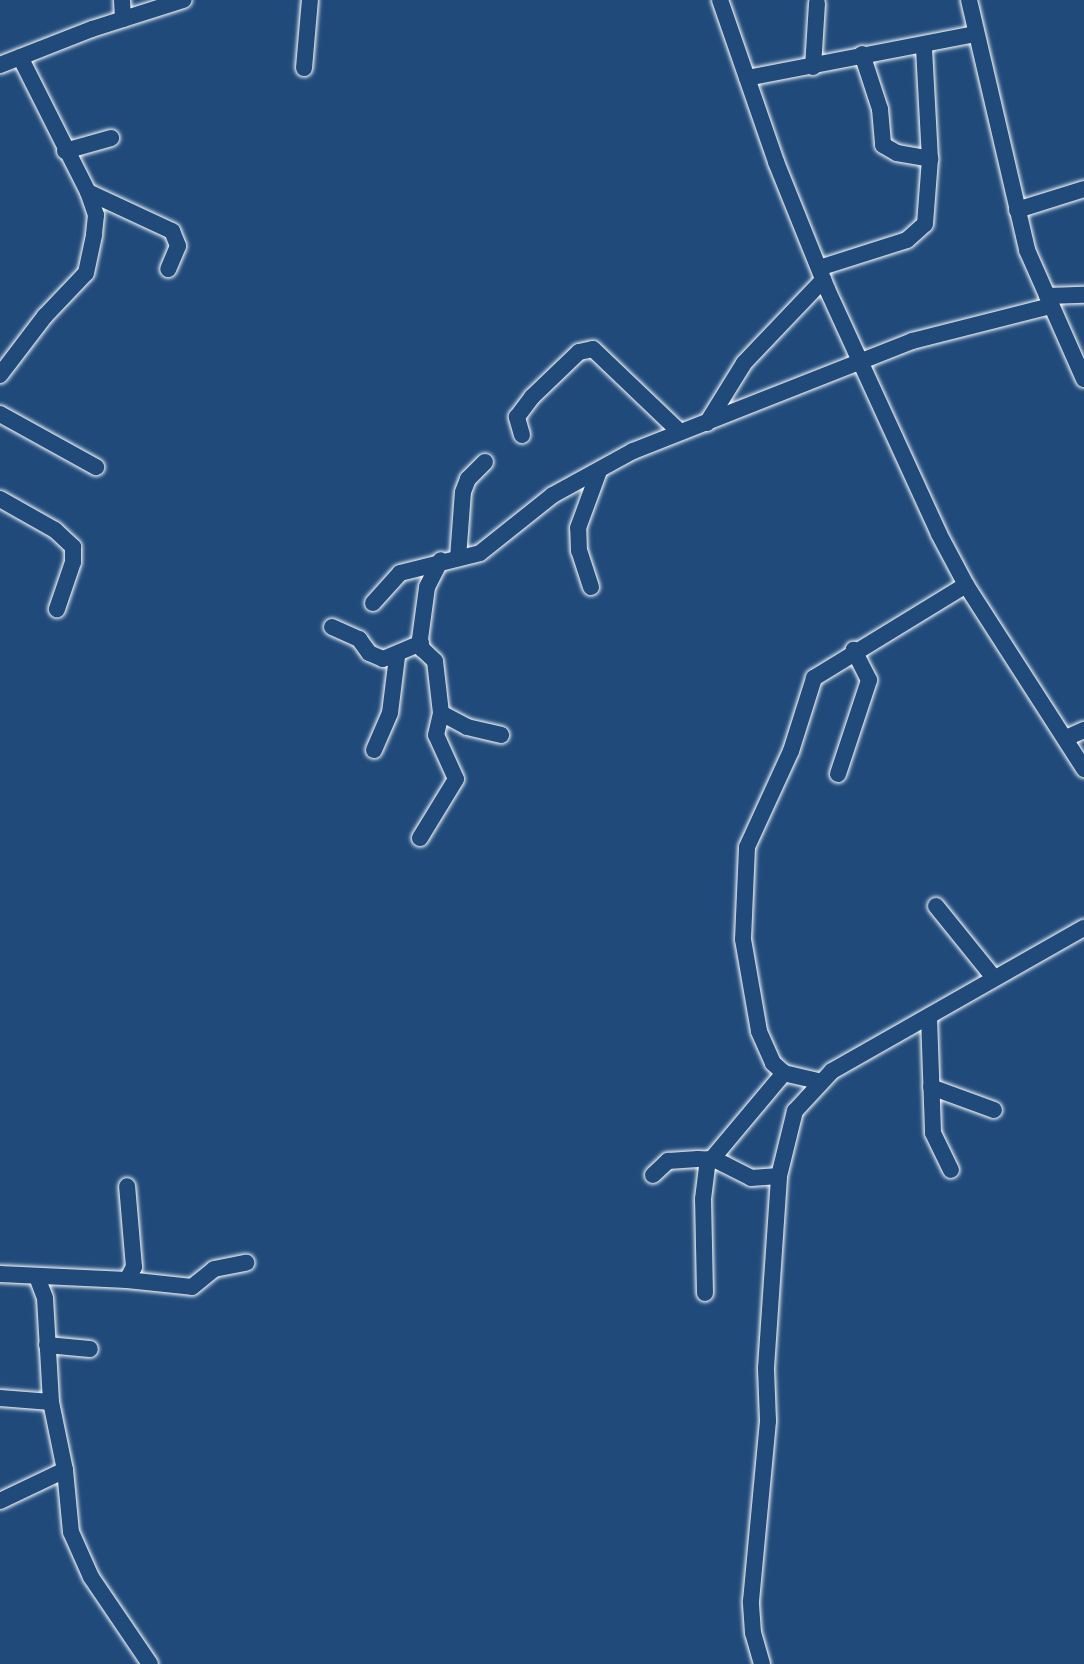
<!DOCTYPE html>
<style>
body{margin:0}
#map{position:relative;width:1084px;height:1664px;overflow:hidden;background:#1f4a7a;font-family:"Patrick Hand",sans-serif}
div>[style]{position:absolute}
.roads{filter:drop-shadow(0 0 2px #fff) drop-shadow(0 0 2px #fff)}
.minor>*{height:16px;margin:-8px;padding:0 8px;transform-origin:8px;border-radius:8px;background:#1f4a7a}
span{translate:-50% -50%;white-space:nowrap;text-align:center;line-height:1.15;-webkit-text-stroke:5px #1f4a7a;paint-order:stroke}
</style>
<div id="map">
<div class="roads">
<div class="minor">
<i style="left:122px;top:0;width:19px;rotate:87deg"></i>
<i style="left:720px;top:0;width:171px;rotate:70.9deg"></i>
<i style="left:776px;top:162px;width:137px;rotate:68.1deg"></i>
<i style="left:827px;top:289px;width:269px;rotate:65.4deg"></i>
<i style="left:939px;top:534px;width:58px;rotate:62.1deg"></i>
<i style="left:966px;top:585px;width:219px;rotate:57.3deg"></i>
<i style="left:969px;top:0;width:257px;rotate:76.9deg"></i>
<i style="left:1027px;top:250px;width:141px;rotate:66.2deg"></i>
<i style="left:862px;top:54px;width:58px;rotate:71.9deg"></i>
<i style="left:880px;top:109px;width:36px;rotate:85deg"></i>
<i style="left:883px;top:145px;width:16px;rotate:30deg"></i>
<i style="left:897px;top:153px;width:34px;rotate:10deg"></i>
<i style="left:0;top:65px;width:99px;rotate:-21.4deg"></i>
<i style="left:92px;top:29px;width:96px;rotate:-17.7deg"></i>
<i style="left:813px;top:67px;width:64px;rotate:-86.4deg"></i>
<i style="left:304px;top:68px;width:68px;rotate:-85deg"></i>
<i style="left:747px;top:78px;width:233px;rotate:-10.9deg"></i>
<i style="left:65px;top:151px;width:48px;rotate:-15.8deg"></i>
<i style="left:88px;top:192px;width:93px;rotate:24.9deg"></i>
<i style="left:172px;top:231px;width:16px;rotate:68deg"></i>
<i style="left:178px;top:246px;width:25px;rotate:113deg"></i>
<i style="left:1017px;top:210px;width:70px;rotate:-17.4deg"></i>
<i style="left:819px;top:268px;width:92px;rotate:-17.7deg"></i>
<i style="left:907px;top:240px;width:24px;rotate:-42deg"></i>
<i style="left:925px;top:224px;width:65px;rotate:-85.6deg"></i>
<i style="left:930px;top:159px;width:112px;rotate:-93.1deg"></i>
<i style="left:1047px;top:296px;width:37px;rotate:-2deg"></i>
<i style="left:0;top:375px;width:74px;rotate:-52.7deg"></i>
<i style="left:45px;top:316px;width:59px;rotate:-46.4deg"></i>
<i style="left:86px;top:273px;width:40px;rotate:-78deg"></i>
<i style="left:94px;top:234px;width:19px;rotate:-84deg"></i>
<i style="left:96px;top:215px;width:24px;rotate:-109deg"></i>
<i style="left:88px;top:192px;width:151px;rotate:-116.7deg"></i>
<i style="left:0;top:414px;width:110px;rotate:28.9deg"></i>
<i style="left:707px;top:423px;width:70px;rotate:-58.3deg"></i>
<i style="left:744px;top:363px;width:115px;rotate:-46.4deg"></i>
<i style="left:522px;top:435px;width:19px;rotate:-106deg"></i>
<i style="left:517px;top:417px;width:25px;rotate:-53deg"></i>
<i style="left:532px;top:397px;width:65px;rotate:-43.8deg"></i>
<i style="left:579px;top:352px;width:14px;rotate:-12deg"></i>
<i style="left:593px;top:349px;width:120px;rotate:43.7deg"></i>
<i style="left:0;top:499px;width:63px;rotate:29.4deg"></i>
<i style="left:55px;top:530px;width:25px;rotate:43deg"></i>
<i style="left:73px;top:547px;width:15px;rotate:90deg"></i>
<i style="left:73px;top:562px;width:50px;rotate:108.8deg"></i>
<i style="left:458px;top:558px;width:66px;rotate:-85.7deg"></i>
<i style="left:463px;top:492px;width:14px;rotate:-69deg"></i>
<i style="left:468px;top:479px;width:24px;rotate:-45deg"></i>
<i style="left:591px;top:587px;width:38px;rotate:-108deg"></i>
<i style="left:579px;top:551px;width:23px;rotate:-92deg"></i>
<i style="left:578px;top:528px;width:61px;rotate:-69.8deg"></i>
<i style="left:373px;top:603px;width:40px;rotate:-48deg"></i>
<i style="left:400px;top:573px;width:82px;rotate:-14deg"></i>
<i style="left:480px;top:553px;width:93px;rotate:-38.5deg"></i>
<i style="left:553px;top:495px;width:91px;rotate:-28.8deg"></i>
<i style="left:633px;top:451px;width:300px;rotate:-21.5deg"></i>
<i style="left:912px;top:341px;width:142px;rotate:-14.2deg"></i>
<i style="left:332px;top:627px;width:30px;rotate:24deg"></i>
<i style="left:359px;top:639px;width:17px;rotate:54deg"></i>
<i style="left:369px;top:653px;width:15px;rotate:23deg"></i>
<i style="left:383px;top:659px;width:41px;rotate:-22.8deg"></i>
<i style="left:441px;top:713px;width:30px;rotate:28deg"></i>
<i style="left:467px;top:727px;width:35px;rotate:13deg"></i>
<i style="left:1066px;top:738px;width:20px;rotate:-24deg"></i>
<i style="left:374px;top:750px;width:40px;rotate:-66.6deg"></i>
<i style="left:390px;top:713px;width:56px;rotate:-82.9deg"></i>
<i style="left:838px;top:774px;width:99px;rotate:-71.7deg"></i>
<i style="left:869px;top:680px;width:34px;rotate:-117deg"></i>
<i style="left:420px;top:838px;width:69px;rotate:-58.6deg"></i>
<i style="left:456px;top:779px;width:48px;rotate:-114.4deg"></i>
<i style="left:436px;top:735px;width:23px;rotate:-77deg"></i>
<i style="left:441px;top:713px;width:52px;rotate:-96.6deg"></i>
<i style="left:435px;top:661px;width:18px;rotate:-137deg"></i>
<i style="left:422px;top:649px;width:10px;rotate:-101deg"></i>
<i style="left:420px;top:639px;width:52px;rotate:-82.3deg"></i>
<i style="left:427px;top:587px;width:30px;rotate:-63deg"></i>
<i style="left:936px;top:906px;width:92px;rotate:51.1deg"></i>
<i style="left:929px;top:1017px;width:116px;rotate:88deg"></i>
<i style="left:933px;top:1133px;width:41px;rotate:64.1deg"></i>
<i style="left:818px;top:1081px;width:35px;rotate:-167deg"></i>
<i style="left:784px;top:1073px;width:15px;rotate:-138deg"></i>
<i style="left:773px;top:1063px;width:35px;rotate:-114deg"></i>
<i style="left:759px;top:1031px;width:93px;rotate:-99.9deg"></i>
<i style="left:743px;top:939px;width:92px;rotate:-87.5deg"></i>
<i style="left:747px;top:847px;width:106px;rotate:-65.4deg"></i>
<i style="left:791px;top:751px;width:77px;rotate:-72.5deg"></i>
<i style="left:814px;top:678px;width:178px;rotate:-31.5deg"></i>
<i style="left:931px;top:1087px;width:67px;rotate:20.1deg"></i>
<i style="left:711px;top:1160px;width:114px;rotate:-50deg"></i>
<i style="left:653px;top:1175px;width:21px;rotate:-43deg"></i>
<i style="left:668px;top:1161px;width:30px;rotate:-4deg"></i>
<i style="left:698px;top:1159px;width:18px;rotate:3deg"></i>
<i style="left:716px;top:1160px;width:39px;rotate:27deg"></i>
<i style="left:751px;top:1178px;width:28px;rotate:-4deg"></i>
<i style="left:0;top:1274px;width:127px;rotate:2.7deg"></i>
<i style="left:127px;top:1280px;width:15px;rotate:-62deg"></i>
<i style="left:134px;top:1267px;width:81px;rotate:-94.9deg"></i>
<i style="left:37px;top:1277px;width:22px;rotate:69deg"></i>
<i style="left:45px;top:1298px;width:104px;rotate:86.7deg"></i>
<i style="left:51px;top:1402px;width:69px;rotate:78.4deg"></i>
<i style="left:65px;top:1470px;width:62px;rotate:84.5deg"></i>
<i style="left:71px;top:1532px;width:49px;rotate:66deg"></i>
<i style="left:91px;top:1577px;width:105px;rotate:55.9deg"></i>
<i style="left:127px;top:1280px;width:65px;rotate:6.1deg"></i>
<i style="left:192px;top:1287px;width:28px;rotate:-39deg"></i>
<i style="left:214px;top:1269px;width:33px;rotate:-11deg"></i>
<i style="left:705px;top:1293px;width:94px;rotate:-91.2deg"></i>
<i style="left:703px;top:1199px;width:40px;rotate:-82.9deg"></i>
<i style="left:47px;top:1345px;width:43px;rotate:5.3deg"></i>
<i style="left:0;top:1398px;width:51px;rotate:4.5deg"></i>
<i style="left:0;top:1501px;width:72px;rotate:-25.5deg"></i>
<i style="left:762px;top:1664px;width:32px;rotate:-106deg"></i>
<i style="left:753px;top:1633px;width:32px;rotate:-94deg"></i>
<i style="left:751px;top:1601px;width:181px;rotate:-84.6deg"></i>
<i style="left:768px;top:1421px;width:53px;rotate:-92.2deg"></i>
<i style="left:766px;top:1368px;width:192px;rotate:-86.1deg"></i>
<i style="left:779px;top:1176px;width:67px;rotate:-76.2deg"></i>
<i style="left:795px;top:1111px;width:54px;rotate:-47.2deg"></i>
<i style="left:832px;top:1071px;width:290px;rotate:-29.6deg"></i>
</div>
</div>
</div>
